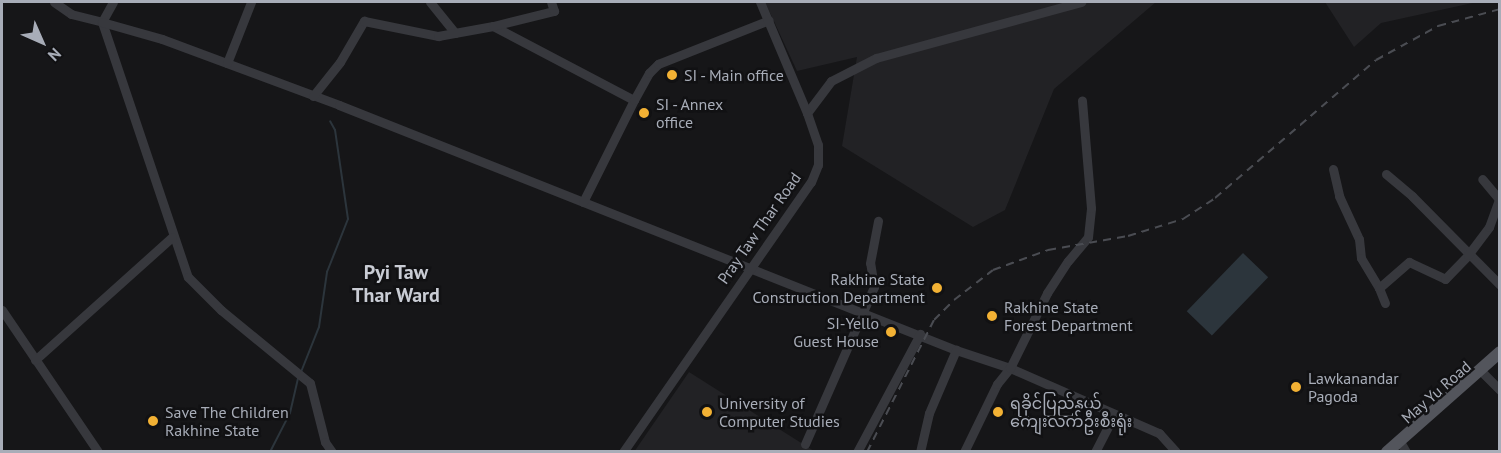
<!DOCTYPE html>
<meta charset="utf-8">
<style>
body{margin:0}
#map{position:relative;width:1501px;height:453px;overflow:hidden;background:#161618;font-family:"PT Sans","Noto Sans Myanmar",sans-serif}
div>[style]{position:absolute}
.built>*{inset:0;background:#222225}
.water>*{inset:0;background:#2c353c;transform-origin:0 0}
.stream>*{height:2px;margin:-1px;padding:0 1px;transform-origin:1px;border-radius:1px;background:#2c353c}
.minor>*{height:9px;margin:-4.5px;padding:0 4.5px;transform-origin:4.5px;border-radius:4.5px;background:#37383d}
.major>*{height:12px;margin:-6px;padding:0 6px;transform-origin:6px;border-radius:6px;background:#53555c}
.rail>*{height:2px;margin-top:-1px;transform-origin:0;background:repeating-linear-gradient(90deg,#4a4c52 0 8px,transparent 0 14px)}
.dots>*{width:16px;height:16px;translate:-50% -50%;box-sizing:border-box;border:3px solid #111113;border-radius:50%}
span{translate:-50% -50%;white-space:nowrap;text-align:center;line-height:1.15;-webkit-text-stroke:5px #111113;paint-order:stroke}
.poi-label{font-size:16px;color:#a8adb8}
.left{translate:0 -50%;text-align:left}
.right{translate:-100% -50%;text-align:right}
.street-label{font-size:16px;color:#a8adb8}
.quarter-label{font-size:20px;color:#c9ccd4;font-weight:700}
.frame{position:absolute;inset:0;border:3px solid #a8adb8;pointer-events:none}
.north{position:absolute;left:12px;top:12px;width:60px;height:60px;-webkit-text-stroke:4px #111113;paint-order:stroke;rotate:135deg;font-size:16px;font-weight:700;line-height:24px;text-align:center;color:#a8adb8}
.north::after{content:'';display:block;margin:auto;width:21px;height:27px;background:#a8adb8;clip-path:polygon(50% 0,100% 100%,50% 72%,0 100%)}
</style>
<div id="map">
<div class="built">
<i style="clip-path:polygon(765px 2px,1156px 2px,1054px 89px,1005px 210px,973px 227px,842px 146px,857px 57px,797px 71px)"></i>
<i style="clip-path:polygon(1325px 2px,1477px 2px,1381px 23px,1354px 47px)"></i>
<i style="clip-path:polygon(689px 372px,814px 451px,634px 452px)"></i>
</div>
<div class="water">
<i style="left:1243px;top:253px;width:35px;height:81px;rotate:44deg"></i>
</div>
<div class="stream">
<i style="left:301px;top:372px;width:48px;rotate:-68.2deg"></i>
<i style="left:319px;top:327px;width:56px;rotate:-81.7deg"></i>
<i style="left:327px;top:272px;width:57px;rotate:-68.4deg"></i>
<i style="left:348px;top:219px;width:90px;rotate:-98.3deg"></i>
<i style="left:335px;top:130px;width:10px;rotate:-119deg"></i>
<i style="left:270px;top:452px;width:44px;rotate:-62.9deg"></i>
<i style="left:290px;top:413px;width:37px;rotate:-77deg"></i>
</div>
<div class="minor">
<i style="left:54px;top:2px;width:21px;rotate:35deg"></i>
<i style="left:71px;top:14px;width:32px;rotate:14deg"></i>
<i style="left:102px;top:22px;width:269px;rotate:71.4deg"></i>
<i style="left:188px;top:277px;width:47px;rotate:45deg"></i>
<i style="left:221px;top:310px;width:115px;rotate:39.4deg"></i>
<i style="left:310px;top:383px;width:61px;rotate:75.7deg"></i>
<i style="left:325px;top:442px;width:12px;rotate:55deg"></i>
<i style="left:113px;top:2px;width:23px;rotate:119deg"></i>
<i style="left:102px;top:22px;width:62px;rotate:15.8deg"></i>
<i style="left:162px;top:39px;width:189px;rotate:20.4deg"></i>
<i style="left:339px;top:105px;width:664px;rotate:21.66deg"></i>
<i style="left:956px;top:350px;width:57px;rotate:18.4deg"></i>
<i style="left:1010px;top:368px;width:163px;rotate:23.6deg"></i>
<i style="left:1159px;top:433px;width:25px;rotate:48deg"></i>
<i style="left:430px;top:2px;width:40px;rotate:51deg"></i>
<i style="left:493px;top:26px;width:159px;rotate:27.7deg"></i>
<i style="left:634px;top:100px;width:114px;rotate:116.6deg"></i>
<i style="left:227px;top:63px;width:66px;rotate:-68.5deg"></i>
<i style="left:313px;top:96px;width:43px;rotate:-51.5deg"></i>
<i style="left:340px;top:62px;width:48px;rotate:-59.7deg"></i>
<i style="left:364px;top:21px;width:76px;rotate:11.5deg"></i>
<i style="left:438px;top:36px;width:56px;rotate:-10.3deg"></i>
<i style="left:493px;top:26px;width:63px;rotate:-13.8deg"></i>
<i style="left:554px;top:11px;width:9px;rotate:-108deg"></i>
<i style="left:634px;top:100px;width:31px;rotate:-61deg"></i>
<i style="left:649px;top:73px;width:13px;rotate:-45deg"></i>
<i style="left:658px;top:64px;width:119px;rotate:-21.6deg"></i>
<i style="left:807px;top:113px;width:40px;rotate:-53deg"></i>
<i style="left:831px;top:81px;width:51px;rotate:-27.1deg"></i>
<i style="left:876px;top:58px;width:213px;rotate:-15.3deg"></i>
<i style="left:1333px;top:169px;width:28px;rotate:77deg"></i>
<i style="left:1339px;top:196px;width:47px;rotate:65.1deg"></i>
<i style="left:1359px;top:239px;width:19px;rotate:84deg"></i>
<i style="left:1361px;top:258px;width:35px;rotate:59deg"></i>
<i style="left:1386px;top:174px;width:34px;rotate:40deg"></i>
<i style="left:1412px;top:196px;width:125px;rotate:45.3deg"></i>
<i style="left:1385px;top:303px;width:16px;rotate:-112deg"></i>
<i style="left:1379px;top:288px;width:40px;rotate:-41deg"></i>
<i style="left:1409px;top:262px;width:40px;rotate:25deg"></i>
<i style="left:1445px;top:279px;width:33px;rotate:-46deg"></i>
<i style="left:1468px;top:255px;width:35px;rotate:-53deg"></i>
<i style="left:1489px;top:227px;width:30px;rotate:-70deg"></i>
<i style="left:1499px;top:199px;width:26px;rotate:-130deg"></i>
<i style="left:2px;top:310px;width:171px;rotate:55.9deg"></i>
<i style="left:35px;top:360px;width:184px;rotate:-41.9deg"></i>
<i style="left:1483px;top:373px;width:24px;rotate:45deg"></i>
<i style="left:805px;top:444px;width:171px;rotate:-66.3deg"></i>
<i style="left:874px;top:287px;width:24px;rotate:-99deg"></i>
<i style="left:870px;top:263px;width:43px;rotate:-79.2deg"></i>
<i style="left:1402px;top:445px;width:8px;rotate:60deg"></i>
<i style="left:623px;top:452px;width:329px;rotate:-55.2deg"></i>
<i style="left:811px;top:182px;width:18px;rotate:-68deg"></i>
<i style="left:818px;top:165px;width:20px;rotate:-90deg"></i>
<i style="left:818px;top:145px;width:34px;rotate:-109deg"></i>
<i style="left:807px;top:113px;width:121px;rotate:-112.9deg"></i>
<i style="left:857px;top:452px;width:134px;rotate:-61.9deg"></i>
<i style="left:920px;top:452px;width:40px;rotate:-77deg"></i>
<i style="left:929px;top:413px;width:69px;rotate:-66.8deg"></i>
<i style="left:964px;top:452px;width:76px;rotate:-64.1deg"></i>
<i style="left:997px;top:384px;width:21px;rotate:-51deg"></i>
<i style="left:1010px;top:368px;width:84px;rotate:-63.7deg"></i>
<i style="left:1047px;top:293px;width:38px;rotate:-57deg"></i>
<i style="left:1068px;top:261px;width:31px;rotate:-50deg"></i>
<i style="left:1088px;top:237px;width:29px;rotate:-84deg"></i>
<i style="left:1091px;top:208px;width:108px;rotate:-94.8deg"></i>
<i style="left:1095px;top:452px;width:42px;rotate:-62.8deg"></i>
</div>
<div class="major">
<i style="left:1387px;top:452px;width:151px;rotate:-41.5deg"></i>
</div>
<div class="rail">
<i style="left:867px;top:452px;width:148px;rotate:-63.1deg"></i>
<i style="left:934px;top:320px;width:28px;rotate:-45deg"></i>
<i style="left:954px;top:300px;width:49px;rotate:-37.6deg"></i>
<i style="left:993px;top:270px;width:59px;rotate:-20deg"></i>
<i style="left:1048px;top:250px;width:81px;rotate:-9.9deg"></i>
<i style="left:1128px;top:236px;width:58px;rotate:-17.2deg"></i>
<i style="left:1183px;top:219px;width:38px;rotate:-33deg"></i>
<i style="left:1215px;top:198px;width:212px;rotate:-40.6deg"></i>
<i style="left:1376px;top:60px;width:71px;rotate:-28.7deg"></i>
<i style="left:1438px;top:26px;width:64px;rotate:-15.3deg"></i>
</div>
<div class="dots">
<i style="left:672px;top:75px;background:#f2b134"></i>
<i style="left:644px;top:113px;background:#f2b134"></i>
<i style="left:937px;top:288px;background:#f2b134"></i>
<i style="left:992px;top:316px;background:#f2b134"></i>
<i style="left:891px;top:332px;background:#f2b134"></i>
<i style="left:1296px;top:387px;background:#f2b134"></i>
<i style="left:707px;top:412px;background:#f2b134"></i>
<i style="left:998px;top:412px;background:#f2b134"></i>
<i style="left:153px;top:421px;background:#f2b134"></i>
</div>
<div class="poi-label">
<span class="left" style="left:684px;top:75px">SI - Main office</span>
<span class="left" style="left:656px;top:113px">SI - Annex<br>office</span>
<span class="right" style="left:925px;top:288px">Rakhine State<br>Construction Department</span>
<span class="left" style="left:1004px;top:316px">Rakhine State<br>Forest Department</span>
<span class="right" style="left:879px;top:332px">SI-Yello<br>Guest House</span>
<span class="left" style="left:1308px;top:387px">Lawkanandar<br>Pagoda</span>
<span class="left" style="left:719px;top:412px">University of<br>Computer Studies</span>
<span class="left" style="left:1010px;top:412px">ရခိုင်ပြည်နယ်<br>ကျေးလက်ဦးစီးရုံး</span>
<span class="left" style="left:165px;top:421px">Save The Children<br>Rakhine State</span>
</div>
<div class="street-label">
<span style="left:759px;top:228px;rotate:-55deg">Pray Taw Thar Road</span>
<span style="left:1436px;top:392px;rotate:-41deg">May Yu Road</span>
</div>
<div class="quarter-label">
<span style="left:396px;top:284px">Pyi Taw<br>Thar Ward</span>
</div>
<div class="frame"></div>
<div class="north">N</div>
</div>
